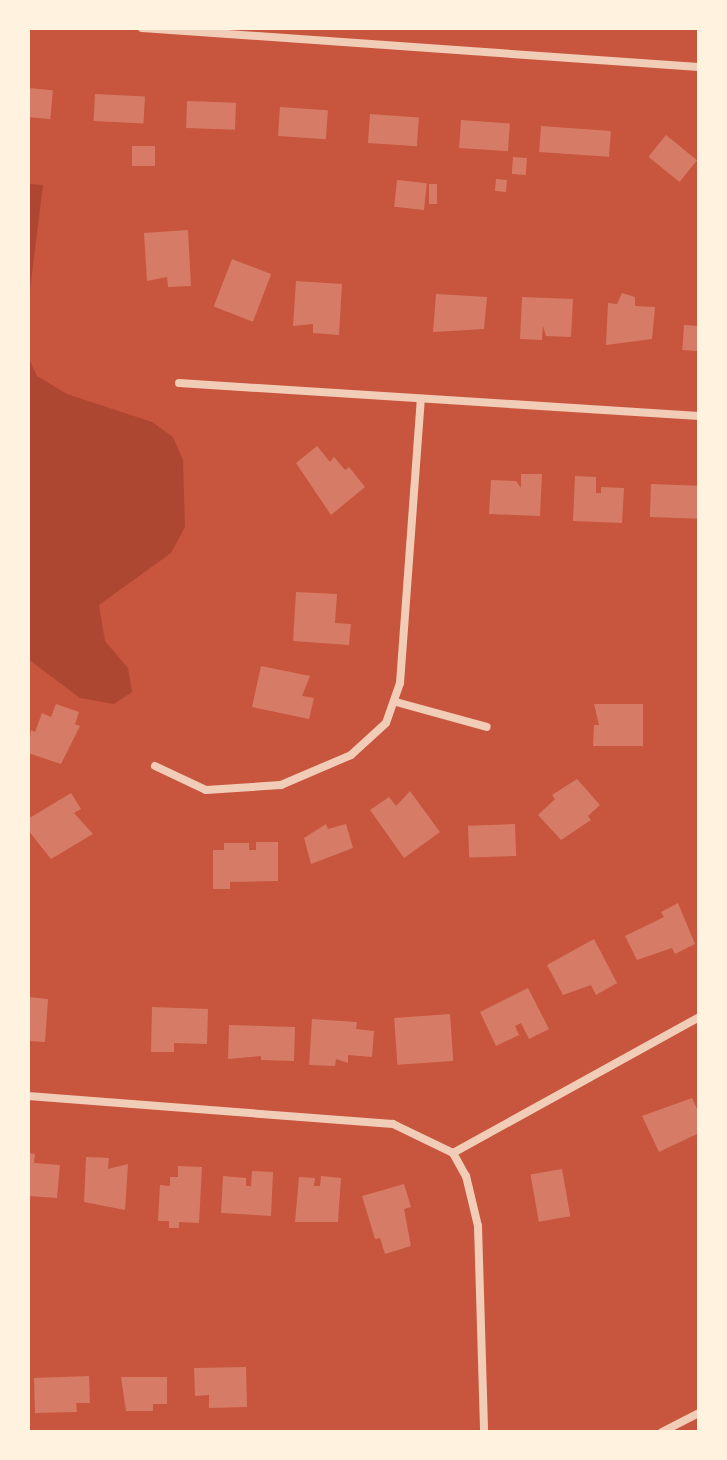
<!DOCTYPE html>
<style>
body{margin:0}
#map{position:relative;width:727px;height:1460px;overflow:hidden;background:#c8553d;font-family:Overpass,sans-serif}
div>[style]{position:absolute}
.green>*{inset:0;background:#ae4732}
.building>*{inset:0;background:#d67c66;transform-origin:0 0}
.minor>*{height:8px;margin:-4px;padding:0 4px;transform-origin:4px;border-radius:4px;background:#f1ccb7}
span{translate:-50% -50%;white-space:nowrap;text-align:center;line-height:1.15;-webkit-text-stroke:8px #fff3e0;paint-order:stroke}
.frame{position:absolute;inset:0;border:30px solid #fff3e0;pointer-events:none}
</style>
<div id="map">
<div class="green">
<i style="clip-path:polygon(28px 184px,43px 185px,28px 306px)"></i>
<i style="clip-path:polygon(28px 357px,37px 376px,67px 394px,152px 422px,173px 437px,183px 460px,185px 527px,171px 553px,99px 605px,105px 641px,128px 668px,132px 692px,114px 704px,80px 698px,28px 659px)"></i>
</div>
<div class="building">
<i style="left:28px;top:88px;width:25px;height:29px;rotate:5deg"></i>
<i style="left:95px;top:94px;width:50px;height:27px;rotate:3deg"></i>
<i style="left:187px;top:101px;width:49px;height:27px;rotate:2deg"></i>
<i style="left:280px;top:107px;width:48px;height:29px;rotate:4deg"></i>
<i style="left:370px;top:114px;width:49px;height:29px;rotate:4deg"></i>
<i style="left:461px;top:120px;width:49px;height:28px;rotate:4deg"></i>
<i style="left:541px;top:126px;width:70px;height:26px;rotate:4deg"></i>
<i style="left:666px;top:135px;width:40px;height:28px;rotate:39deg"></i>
<i style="left:132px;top:146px;width:23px;height:20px"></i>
<i style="left:513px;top:157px;width:14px;height:17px;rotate:4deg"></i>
<i style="left:496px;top:179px;width:11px;height:12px;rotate:5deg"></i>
<i style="left:397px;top:180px;width:30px;height:27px;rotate:6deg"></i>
<i style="left:429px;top:184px;width:8px;height:20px"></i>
<i style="clip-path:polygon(188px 230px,191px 286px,168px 287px,167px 277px,147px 281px,144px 233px)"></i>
<i style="left:232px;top:259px;width:42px;height:51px;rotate:21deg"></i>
<i style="clip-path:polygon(296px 281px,342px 284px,339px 335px,313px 333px,313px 324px,293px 326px)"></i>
<i style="clip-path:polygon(622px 293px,635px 297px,635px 306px,655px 307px,652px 339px,606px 345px,608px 303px,617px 304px)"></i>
<i style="clip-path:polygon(436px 294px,487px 297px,484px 329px,433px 332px)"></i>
<i style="clip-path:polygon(522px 297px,573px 299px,571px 337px,546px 336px,543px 326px,542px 340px,520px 339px)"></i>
<i style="left:684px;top:325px;width:15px;height:25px;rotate:4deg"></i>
<i style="clip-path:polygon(317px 446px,330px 462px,334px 457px,345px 470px,349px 467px,365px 487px,331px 515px,296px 463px)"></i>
<i style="clip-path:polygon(521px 474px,542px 474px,540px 516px,489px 514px,491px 480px,516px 481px,521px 488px)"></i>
<i style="clip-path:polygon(575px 476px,596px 477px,596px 493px,601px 493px,601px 487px,624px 488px,622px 523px,573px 521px)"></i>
<i style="left:651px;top:484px;width:48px;height:33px;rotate:2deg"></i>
<i style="clip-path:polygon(296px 592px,337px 594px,335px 623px,351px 624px,349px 645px,293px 641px)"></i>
<i style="clip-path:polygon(261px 666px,310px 676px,302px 696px,314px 698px,309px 719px,252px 707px)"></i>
<i style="clip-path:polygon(56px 704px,79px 712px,75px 724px,80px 726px,61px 764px,28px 753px,31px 730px,35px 732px,42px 713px,51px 717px)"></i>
<i style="clip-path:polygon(594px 704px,643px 704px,643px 746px,593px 746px,594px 725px,599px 725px)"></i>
<i style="clip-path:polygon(577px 779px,600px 805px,588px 816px,591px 820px,561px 840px,538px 815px,555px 799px,552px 795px)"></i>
<i style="clip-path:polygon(410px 791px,440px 832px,404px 858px,370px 810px,389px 797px,396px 806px)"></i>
<i style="clip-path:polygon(71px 793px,81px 809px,74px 813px,93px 834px,51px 859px,28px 830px,28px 819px)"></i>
<i style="clip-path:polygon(326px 824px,328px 829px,346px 824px,353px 848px,311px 864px,304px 838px)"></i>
<i style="left:515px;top:824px;width:32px;height:47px;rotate:88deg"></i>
<i style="clip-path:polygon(256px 842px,278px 842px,278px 881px,230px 882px,230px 889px,213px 889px,213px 850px,224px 850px,224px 843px,249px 843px,249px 850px,256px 850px)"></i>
<i style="clip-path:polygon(678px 903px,695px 944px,675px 954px,672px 948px,637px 960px,625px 936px,664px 917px,661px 912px)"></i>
<i style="clip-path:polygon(594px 939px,617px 983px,596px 995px,591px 985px,563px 995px,547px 965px)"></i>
<i style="clip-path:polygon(528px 988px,549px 1029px,529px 1039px,521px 1023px,515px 1026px,519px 1035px,496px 1046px,480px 1012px)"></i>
<i style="clip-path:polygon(28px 997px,48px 999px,45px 1042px,28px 1041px)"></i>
<i style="clip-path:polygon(152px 1007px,208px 1009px,207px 1044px,174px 1043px,174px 1052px,151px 1052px)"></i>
<i style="left:450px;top:1014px;width:47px;height:56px;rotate:86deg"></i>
<i style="clip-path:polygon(312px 1019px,357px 1022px,356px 1029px,374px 1031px,372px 1057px,348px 1055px,348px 1063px,336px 1059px,335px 1066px,309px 1065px)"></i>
<i style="clip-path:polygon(229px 1025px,295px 1027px,294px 1061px,261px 1060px,261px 1056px,228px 1059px)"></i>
<i style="clip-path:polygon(692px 1098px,699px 1113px,699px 1133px,659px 1152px,642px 1116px)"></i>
<i style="clip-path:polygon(28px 1153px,35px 1154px,34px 1163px,60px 1165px,57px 1198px,28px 1196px)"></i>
<i style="clip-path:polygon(86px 1157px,109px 1158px,108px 1169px,128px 1164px,125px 1210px,84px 1202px)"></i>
<i style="clip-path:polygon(178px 1166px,202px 1167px,199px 1223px,179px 1222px,179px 1228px,169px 1228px,169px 1221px,158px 1221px,160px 1185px,170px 1186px,170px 1177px,178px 1177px)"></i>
<i style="left:562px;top:1169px;width:48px;height:32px;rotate:80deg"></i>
<i style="clip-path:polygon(252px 1171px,273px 1172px,271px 1216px,221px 1213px,223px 1176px,246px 1178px,246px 1186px,251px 1186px)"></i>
<i style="clip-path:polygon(321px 1176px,341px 1178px,338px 1222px,295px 1222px,299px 1177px,315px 1178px,314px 1186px,320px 1186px)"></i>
<i style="clip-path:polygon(404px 1184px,411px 1207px,404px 1209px,411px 1246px,385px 1254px,380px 1238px,375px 1239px,362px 1196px)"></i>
<i style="clip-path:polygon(246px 1367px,247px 1407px,209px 1408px,209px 1395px,195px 1396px,194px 1368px)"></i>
<i style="clip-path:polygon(89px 1376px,90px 1403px,76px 1403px,77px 1412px,35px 1413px,34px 1378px)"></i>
<i style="clip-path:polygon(121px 1377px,167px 1377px,167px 1404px,153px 1404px,153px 1411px,126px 1411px)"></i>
</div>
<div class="minor">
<i style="left:142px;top:28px;width:558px;rotate:4.01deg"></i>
<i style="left:179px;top:383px;width:521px;rotate:3.63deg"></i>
<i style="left:396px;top:702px;width:94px;rotate:15.4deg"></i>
<i style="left:155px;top:766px;width:56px;rotate:25.2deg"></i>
<i style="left:206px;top:790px;width:75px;rotate:-3.8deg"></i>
<i style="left:281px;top:785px;width:76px;rotate:-23.2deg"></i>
<i style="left:351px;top:755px;width:47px;rotate:-42.4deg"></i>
<i style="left:386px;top:723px;width:42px;rotate:-70.7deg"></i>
<i style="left:400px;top:683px;width:284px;rotate:-85.8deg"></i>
<i style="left:28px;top:1096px;width:366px;rotate:4.4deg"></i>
<i style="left:393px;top:1124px;width:67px;rotate:25.8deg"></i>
<i style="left:453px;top:1153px;width:26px;rotate:61deg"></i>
<i style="left:466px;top:1176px;width:51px;rotate:76.5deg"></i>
<i style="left:478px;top:1226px;width:206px;rotate:88.3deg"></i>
<i style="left:453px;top:1153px;width:281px;rotate:-28.9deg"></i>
<i style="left:662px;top:1432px;width:42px;rotate:-27.2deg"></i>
</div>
<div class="frame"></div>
</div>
